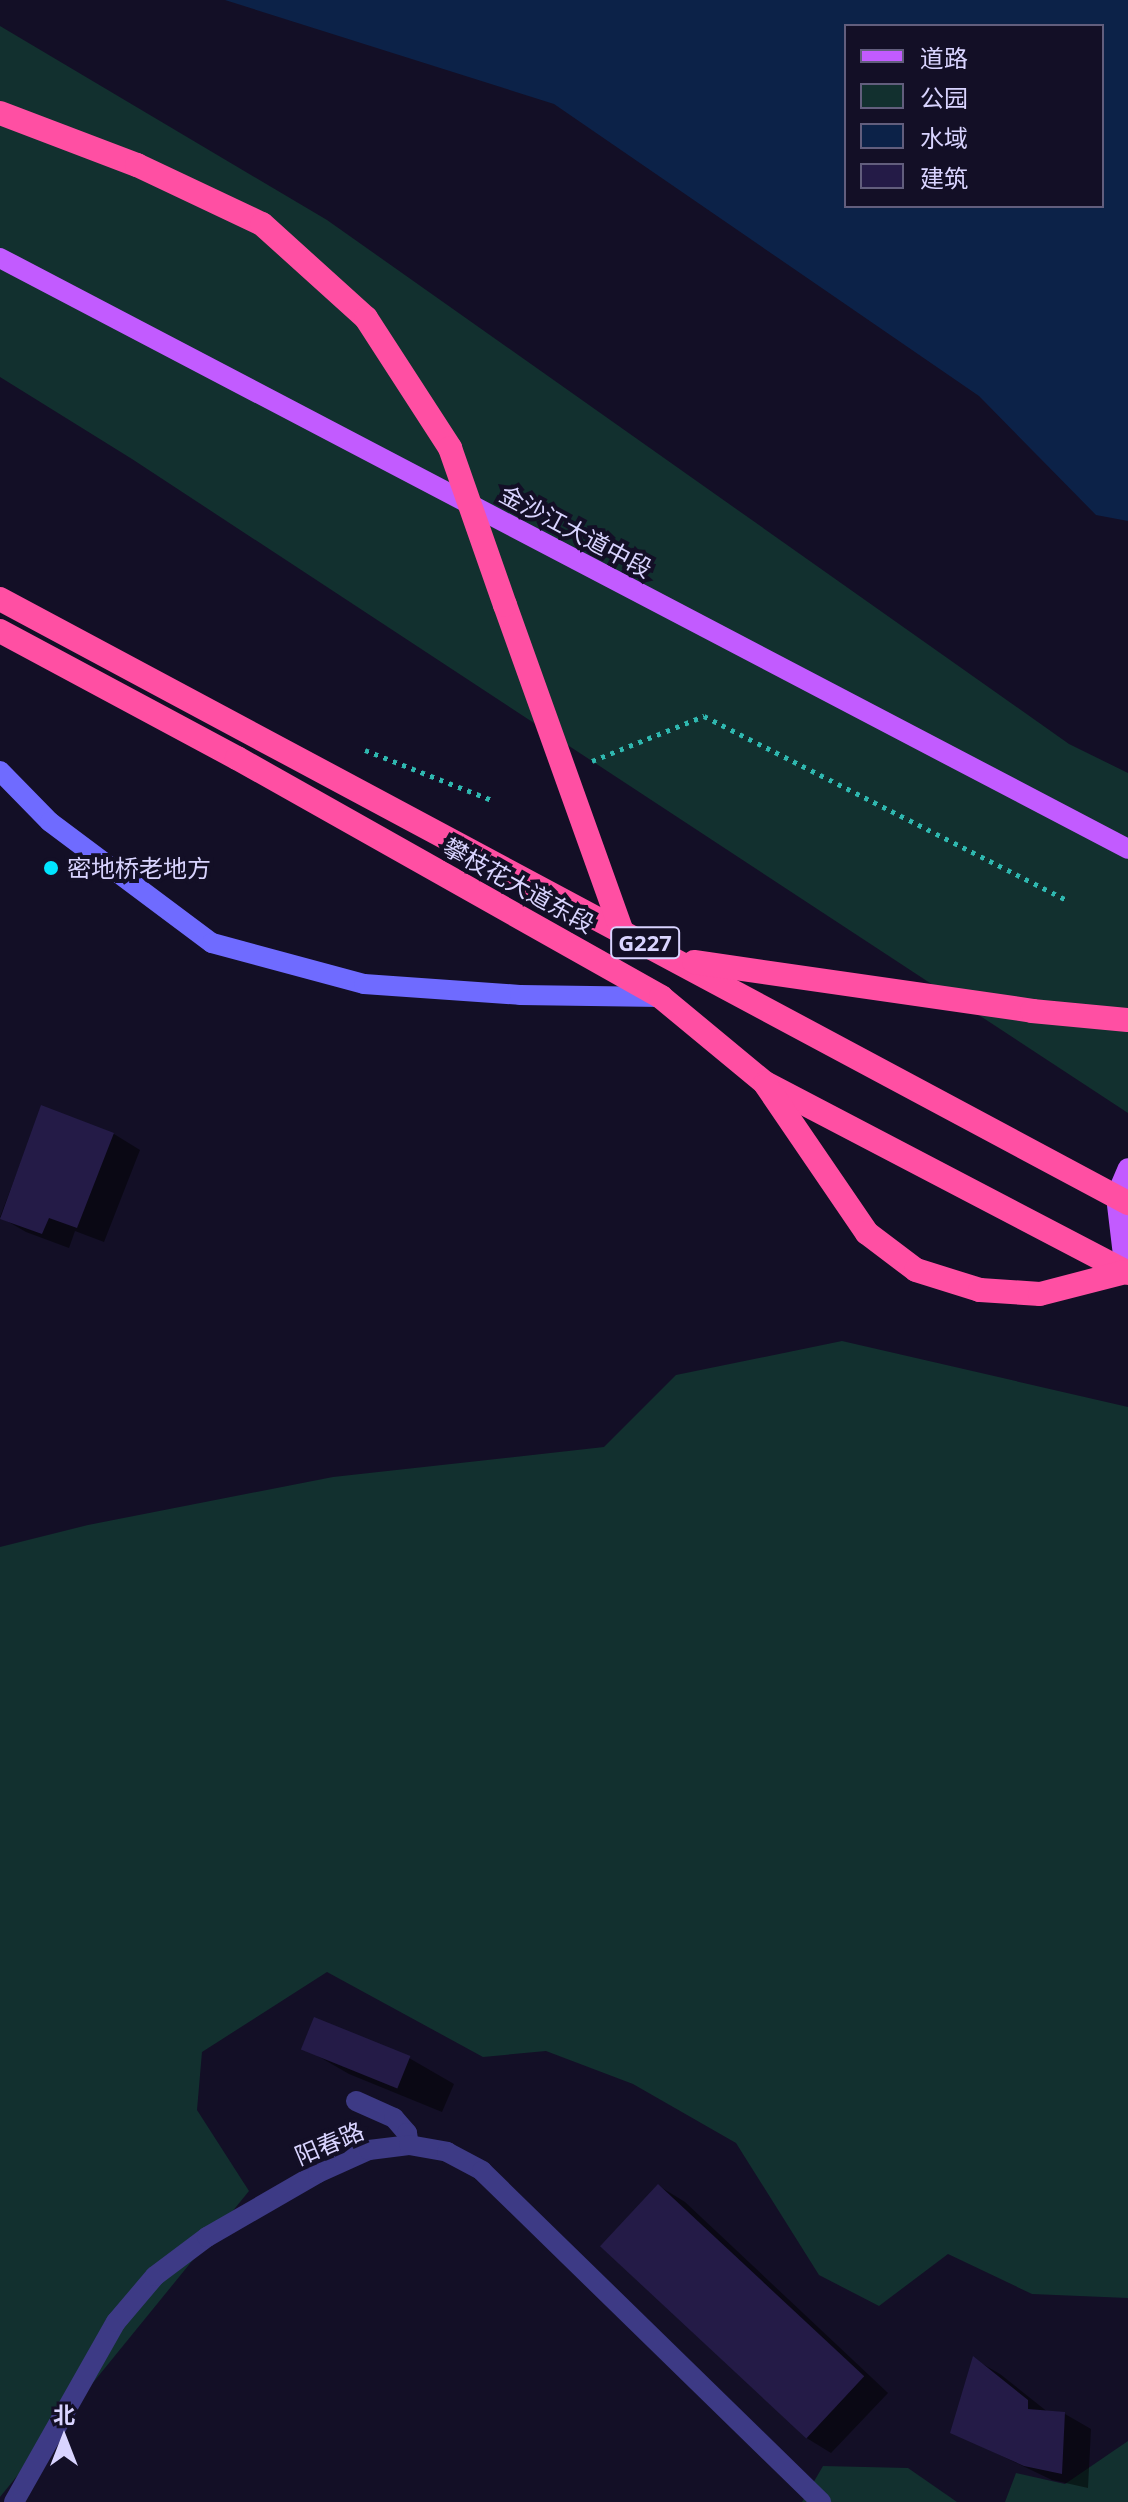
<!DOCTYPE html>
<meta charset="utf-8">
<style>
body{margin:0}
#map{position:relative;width:1128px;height:2502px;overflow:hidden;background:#130f26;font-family:"Open Sans","Noto Sans SC",sans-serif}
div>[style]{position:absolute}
.green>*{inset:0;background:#12302f}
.water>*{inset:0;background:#0c2248}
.shadow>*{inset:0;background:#0007}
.building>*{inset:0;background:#241b47;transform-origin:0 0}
.path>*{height:5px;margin-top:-2.5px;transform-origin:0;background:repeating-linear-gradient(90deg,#2fb8b0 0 4px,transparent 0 10px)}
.lane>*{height:20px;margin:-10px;padding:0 10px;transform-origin:10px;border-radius:10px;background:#3d3a85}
.street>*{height:20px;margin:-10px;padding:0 10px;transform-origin:10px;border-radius:10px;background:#3d3a85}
.secondary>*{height:20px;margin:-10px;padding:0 10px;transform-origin:10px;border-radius:10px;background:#6f6bff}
.primary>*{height:20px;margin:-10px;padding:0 10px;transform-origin:10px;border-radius:10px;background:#c25bff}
.highway>*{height:24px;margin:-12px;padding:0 12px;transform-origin:12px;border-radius:12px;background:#ff4fa3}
.highway-bridge>*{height:24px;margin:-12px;padding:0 12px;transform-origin:12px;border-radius:12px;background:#ff4fa3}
.dots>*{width:22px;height:22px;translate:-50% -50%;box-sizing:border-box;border:4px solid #130f26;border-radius:50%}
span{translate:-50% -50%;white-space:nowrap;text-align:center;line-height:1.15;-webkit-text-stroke:8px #130f26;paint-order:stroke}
.shield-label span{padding:2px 6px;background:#130f26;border:2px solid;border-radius:6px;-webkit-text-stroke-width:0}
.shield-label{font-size:22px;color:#d9d4ff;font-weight:700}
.street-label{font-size:24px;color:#d9d4ff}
.poi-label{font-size:24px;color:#d9d4ff}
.left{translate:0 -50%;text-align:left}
.legend{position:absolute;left:844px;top:24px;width:260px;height:184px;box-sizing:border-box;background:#130f26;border:2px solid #625e7d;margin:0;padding:10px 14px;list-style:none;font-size:24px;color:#d9d4ff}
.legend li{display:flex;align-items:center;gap:16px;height:40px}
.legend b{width:40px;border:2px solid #625e7d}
.north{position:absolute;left:24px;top:2398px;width:80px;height:80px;-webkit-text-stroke:6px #130f26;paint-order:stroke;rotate:0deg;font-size:22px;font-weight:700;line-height:32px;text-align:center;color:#d9d4ff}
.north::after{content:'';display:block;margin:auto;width:28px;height:36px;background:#d9d4ff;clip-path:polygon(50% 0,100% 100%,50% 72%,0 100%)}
</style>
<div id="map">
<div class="green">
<i style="clip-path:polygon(0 26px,327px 220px,1069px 744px,1128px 773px,1128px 1113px,132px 459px,0 377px)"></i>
<i style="clip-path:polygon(842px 1341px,1128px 1407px,1128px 2298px,1032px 2294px,948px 2254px,879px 2306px,819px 2275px,736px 2143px,633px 2084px,546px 2051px,483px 2057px,327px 1972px,202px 2052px,197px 2110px,249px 2191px,0 2497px,0 1547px,88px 1525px,333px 1477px,604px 1447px,676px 1375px)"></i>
<i style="clip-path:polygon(1128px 2441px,1128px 2502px,1005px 2502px,1016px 2473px,1065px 2484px)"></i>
<i style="clip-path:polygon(823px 2466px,908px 2468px,957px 2502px,802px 2502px)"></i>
</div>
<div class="water">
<i style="clip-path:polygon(evenodd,225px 0,1128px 0,1128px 521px,1096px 515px,979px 396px,554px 104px,225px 0,846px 26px,1102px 26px,1102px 206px,846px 206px,846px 26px)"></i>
</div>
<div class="shadow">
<i style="clip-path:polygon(42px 1107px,114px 1134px,140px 1150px,104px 1242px,75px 1231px,69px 1248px,26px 1232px,0 1217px)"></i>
<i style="clip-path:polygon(304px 2048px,409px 2058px,454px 2084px,442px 2112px,349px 2074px)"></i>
<i style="clip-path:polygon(659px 2186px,685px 2202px,888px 2393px,831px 2453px,805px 2437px)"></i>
<i style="clip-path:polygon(974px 2359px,1000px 2374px,1049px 2413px,1065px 2414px,1091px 2429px,1088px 2488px,1052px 2480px,952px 2432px)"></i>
</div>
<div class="building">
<i style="clip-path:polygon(41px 1105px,114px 1133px,77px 1228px,49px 1218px,42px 1234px,0 1219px)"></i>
<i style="left:314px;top:2017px;width:104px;height:35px;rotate:22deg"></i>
<i style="left:658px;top:2184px;width:282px;height:85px;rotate:43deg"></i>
<i style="clip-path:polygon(973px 2356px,1028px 2400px,1028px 2409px,1065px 2412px,1062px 2474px,1024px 2466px,950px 2433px)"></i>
</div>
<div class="path">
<i style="left:365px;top:750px;width:136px;rotate:21.5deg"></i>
<i style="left:592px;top:761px;width:121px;rotate:-21.9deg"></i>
<i style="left:704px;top:716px;width:405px;rotate:26.9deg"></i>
</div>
<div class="lane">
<i style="left:356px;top:2101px;width:42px;rotate:24.1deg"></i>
<i style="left:394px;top:2118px;width:20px;rotate:49deg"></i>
<i style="left:407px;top:2133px;width:12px;rotate:81deg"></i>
</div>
<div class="street">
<i style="left:14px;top:2502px;width:207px;rotate:-60.5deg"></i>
<i style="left:116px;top:2322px;width:60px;rotate:-49.7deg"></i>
<i style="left:155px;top:2276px;width:65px;rotate:-36.9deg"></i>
<i style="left:207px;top:2237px;width:128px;rotate:-30deg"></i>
<i style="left:318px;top:2173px;width:56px;rotate:-24.3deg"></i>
<i style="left:369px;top:2150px;width:40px;rotate:-7.1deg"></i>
<i style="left:409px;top:2145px;width:39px;rotate:10deg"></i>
<i style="left:447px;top:2152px;width:40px;rotate:28deg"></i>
<i style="left:482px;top:2171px;width:474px;rotate:44.3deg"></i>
</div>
<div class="secondary">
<i style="left:0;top:771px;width:71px;rotate:45.6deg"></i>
<i style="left:50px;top:822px;width:202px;rotate:36.8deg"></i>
<i style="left:212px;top:943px;width:157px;rotate:15.1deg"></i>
<i style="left:364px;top:984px;width:156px;rotate:4deg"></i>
<i style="left:520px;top:995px;width:141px;rotate:0.8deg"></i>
</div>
<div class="primary">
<i style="left:0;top:258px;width:1273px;rotate:27.65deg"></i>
<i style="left:1125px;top:1272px;width:77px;rotate:-96.8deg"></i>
<i style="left:1116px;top:1196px;width:30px;rotate:-67deg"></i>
</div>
<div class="highway">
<i style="left:0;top:599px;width:1280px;rotate:28.17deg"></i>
<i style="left:505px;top:605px;width:347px;rotate:70.3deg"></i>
<i style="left:0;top:631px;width:269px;rotate:28.2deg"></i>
<i style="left:237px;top:758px;width:487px;rotate:29.4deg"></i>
<i style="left:661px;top:997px;width:135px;rotate:39.6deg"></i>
<i style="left:765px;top:1083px;width:410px;rotate:27.6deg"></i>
<i style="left:694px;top:962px;width:342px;rotate:8.2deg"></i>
<i style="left:1032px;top:1011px;width:96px;rotate:5.4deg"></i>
<i style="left:766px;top:1085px;width:179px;rotate:55.7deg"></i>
<i style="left:867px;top:1233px;width:61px;rotate:37.1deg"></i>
<i style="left:916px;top:1270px;width:67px;rotate:17.4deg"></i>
<i style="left:980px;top:1290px;width:60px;rotate:3.8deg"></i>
<i style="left:1040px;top:1294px;width:88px;rotate:-14.5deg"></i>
</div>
<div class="highway-bridge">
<i style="left:0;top:113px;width:147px;rotate:20.8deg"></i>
<i style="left:137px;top:165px;width:138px;rotate:25.3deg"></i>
<i style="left:262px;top:224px;width:140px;rotate:42.1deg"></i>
<i style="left:366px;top:318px;width:155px;rotate:57.1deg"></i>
<i style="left:450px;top:448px;width:166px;rotate:70.7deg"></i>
</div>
<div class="dots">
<i style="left:51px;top:868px;background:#00e5ff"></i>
</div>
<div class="shield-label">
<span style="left:645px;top:943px">G227</span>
</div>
<div class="street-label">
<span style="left:576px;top:531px;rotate:28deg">金沙江大道中段</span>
<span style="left:519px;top:885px;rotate:29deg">攀枝花大道东段</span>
<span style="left:329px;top:2143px;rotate:-23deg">阳春路</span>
</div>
<div class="poi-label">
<span class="left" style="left:67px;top:868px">密地桥老地方</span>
</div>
<ul class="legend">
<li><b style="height:10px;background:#c25bff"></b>道路</li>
<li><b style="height:22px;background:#12302f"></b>公园</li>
<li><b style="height:22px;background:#0c2248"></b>水域</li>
<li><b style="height:22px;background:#241b47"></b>建筑</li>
</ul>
<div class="north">北</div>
</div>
